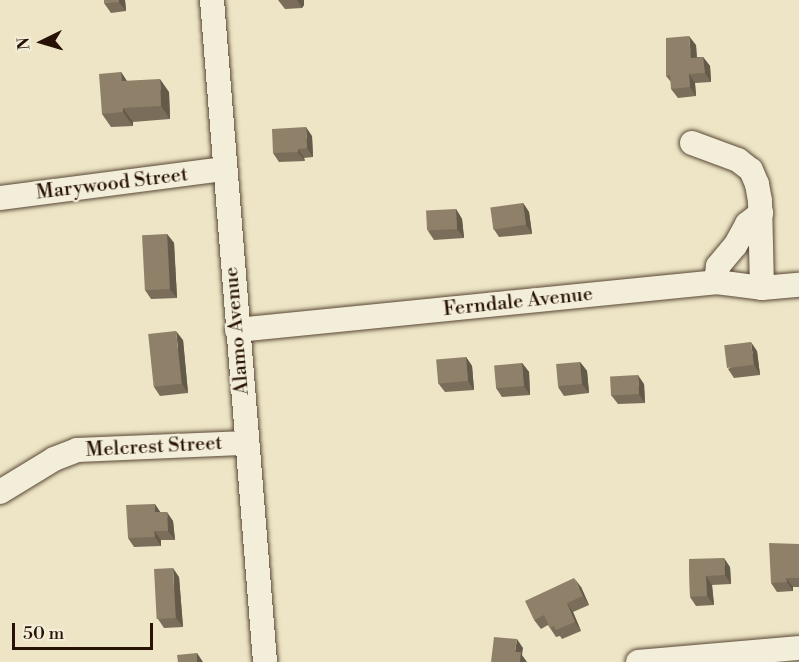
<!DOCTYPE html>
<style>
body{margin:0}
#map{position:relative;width:799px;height:662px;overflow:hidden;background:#ede5c5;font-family:"Libre Bodoni",serif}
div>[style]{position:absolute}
.roads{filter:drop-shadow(0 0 2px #594735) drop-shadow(0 0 2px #594735)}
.minor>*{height:24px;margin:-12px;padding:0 12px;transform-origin:12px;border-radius:12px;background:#f3eed9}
.wall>*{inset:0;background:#7a6e5a}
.shaded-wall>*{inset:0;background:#635a4a}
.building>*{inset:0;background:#8e8069;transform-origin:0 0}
span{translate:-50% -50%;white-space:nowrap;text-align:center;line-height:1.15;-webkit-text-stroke:4.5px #f3eed9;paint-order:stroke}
.street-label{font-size:20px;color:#281205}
.north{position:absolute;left:12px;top:12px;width:60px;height:60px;-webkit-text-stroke:4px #f3eed9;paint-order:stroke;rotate:265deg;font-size:16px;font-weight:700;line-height:24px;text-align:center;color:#281205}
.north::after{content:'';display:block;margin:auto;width:21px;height:27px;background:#281205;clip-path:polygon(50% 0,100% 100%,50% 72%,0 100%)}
.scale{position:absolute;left:12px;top:623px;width:141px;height:27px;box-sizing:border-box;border:3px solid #281205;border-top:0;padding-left:8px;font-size:18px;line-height:21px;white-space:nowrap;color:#281205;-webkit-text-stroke:4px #f3eed9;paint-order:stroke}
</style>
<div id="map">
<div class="roads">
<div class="minor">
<i style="left:212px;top:0;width:664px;rotate:85.42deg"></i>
<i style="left:692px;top:143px;width:49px;rotate:20.3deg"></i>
<i style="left:738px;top:160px;width:16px;rotate:38deg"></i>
<i style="left:751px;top:170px;width:15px;rotate:67deg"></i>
<i style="left:757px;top:184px;width:17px;rotate:80deg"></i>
<i style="left:760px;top:201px;width:87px;rotate:88.7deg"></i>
<i style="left:0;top:198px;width:226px;rotate:-7.4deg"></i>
<i style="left:716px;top:282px;width:16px;rotate:-83deg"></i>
<i style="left:718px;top:266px;width:26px;rotate:-50deg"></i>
<i style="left:735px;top:246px;width:25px;rotate:-61deg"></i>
<i style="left:747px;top:224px;width:18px;rotate:-38deg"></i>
<i style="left:237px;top:330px;width:481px;rotate:-5.7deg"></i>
<i style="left:716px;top:282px;width:46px;rotate:7.4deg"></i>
<i style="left:762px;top:288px;width:37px;rotate:-5deg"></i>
<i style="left:0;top:492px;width:63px;rotate:-31.4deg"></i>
<i style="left:54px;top:459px;width:25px;rotate:-21deg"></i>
<i style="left:77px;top:450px;width:170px;rotate:-2.4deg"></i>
<i style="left:638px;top:662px;width:162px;rotate:-5deg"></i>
</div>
</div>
<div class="wall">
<i style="clip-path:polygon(125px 0,126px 11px,111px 13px,104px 3px)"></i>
<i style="clip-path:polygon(278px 0,304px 0,304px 5px,302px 8px,285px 9px)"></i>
<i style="clip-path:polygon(696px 45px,697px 57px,703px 57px,710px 66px,711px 82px,695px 83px,696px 96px,678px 98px,671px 89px,671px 82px,666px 76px)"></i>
<i style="clip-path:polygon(121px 72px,127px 81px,169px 92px,170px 119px,133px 122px,133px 126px,111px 127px,102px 114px)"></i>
<i style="clip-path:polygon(312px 136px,313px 157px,304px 158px,305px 161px,279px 162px,273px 153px)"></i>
<i style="clip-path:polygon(523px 203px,529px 212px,532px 234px,499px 237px,493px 228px)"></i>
<i style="clip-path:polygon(456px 209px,462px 219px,464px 238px,434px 240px,428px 231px)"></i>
<i style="clip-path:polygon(167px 234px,174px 243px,177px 298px,151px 299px,145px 290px)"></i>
<i style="clip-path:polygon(183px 340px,188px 393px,160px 396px,154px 387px)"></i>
<i style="clip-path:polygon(757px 351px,760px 375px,734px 378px,728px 369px)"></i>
<i style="clip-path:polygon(466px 357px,472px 366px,474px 390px,445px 392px,438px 383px)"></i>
<i style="clip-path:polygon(580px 362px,587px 371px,589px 393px,564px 396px,558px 387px)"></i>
<i style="clip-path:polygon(522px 363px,529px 372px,530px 395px,502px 397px,496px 388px)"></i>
<i style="clip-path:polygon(644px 384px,645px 403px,618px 404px,611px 395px)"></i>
<i style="clip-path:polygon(160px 512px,173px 521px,175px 540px,161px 540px,161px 546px,134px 547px,128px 538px)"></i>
<i style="clip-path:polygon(799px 544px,799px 587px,793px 587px,793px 591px,777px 592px,771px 583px)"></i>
<i style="clip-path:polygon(689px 559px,730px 567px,731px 584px,712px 585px,714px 605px,696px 606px,690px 597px)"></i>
<i style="clip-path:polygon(179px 577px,183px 627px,164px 628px,158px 619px)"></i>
<i style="clip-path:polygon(581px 587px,589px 605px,573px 612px,581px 631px,562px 639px,560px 636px,556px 637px,548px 625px,541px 629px,534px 620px)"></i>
</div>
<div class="shaded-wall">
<i style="clip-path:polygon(119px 0,125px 0,126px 11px,119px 2px)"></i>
<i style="clip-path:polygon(297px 0,304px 0,304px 5px,302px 8px)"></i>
<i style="clip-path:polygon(689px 36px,696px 45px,697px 67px,691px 58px)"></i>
<i style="clip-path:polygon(703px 57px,710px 66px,711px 82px,705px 73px)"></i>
<i style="clip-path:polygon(121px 72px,130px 86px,122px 81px)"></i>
<i style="clip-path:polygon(689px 74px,695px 83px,696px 96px,690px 87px)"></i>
<i style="clip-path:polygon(160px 79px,169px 92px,170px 119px,161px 106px)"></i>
<i style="clip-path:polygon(123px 108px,133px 122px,133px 126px,123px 112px)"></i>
<i style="clip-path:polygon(306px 127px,312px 136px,313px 157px,307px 148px)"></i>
<i style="clip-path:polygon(298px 149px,304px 158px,305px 161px,298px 152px)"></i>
<i style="clip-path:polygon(523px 203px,529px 212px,532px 234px,526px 225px)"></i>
<i style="clip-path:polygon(456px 209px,462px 219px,464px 238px,457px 229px)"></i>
<i style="clip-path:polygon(167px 234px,174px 243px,177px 298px,170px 289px)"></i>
<i style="clip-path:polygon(176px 331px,183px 340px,188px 393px,182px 384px)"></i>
<i style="clip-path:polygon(751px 342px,757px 351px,760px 375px,754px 365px)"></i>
<i style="clip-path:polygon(466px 357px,472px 366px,474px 390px,468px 381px)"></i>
<i style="clip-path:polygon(580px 362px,587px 371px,589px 393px,582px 384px)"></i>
<i style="clip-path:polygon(522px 363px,529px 372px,530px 395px,524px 386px)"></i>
<i style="clip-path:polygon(638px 375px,644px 384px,645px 403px,639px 394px)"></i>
<i style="clip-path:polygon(155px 504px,161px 513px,155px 512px)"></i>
<i style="clip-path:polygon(167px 512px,173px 521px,175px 540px,168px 531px)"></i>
<i style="clip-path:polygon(154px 531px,161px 540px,161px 546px,155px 537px)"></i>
<i style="clip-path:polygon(724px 558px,730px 567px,731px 584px,725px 575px)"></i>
<i style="clip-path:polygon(173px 568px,179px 577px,183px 627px,176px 618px)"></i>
<i style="clip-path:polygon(706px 576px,712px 585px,714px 605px,707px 596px)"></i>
<i style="clip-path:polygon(574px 578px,581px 587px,589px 605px,583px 596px)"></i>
<i style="clip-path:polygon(786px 578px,793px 587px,793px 591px,787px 582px)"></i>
<i style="clip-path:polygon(567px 603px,573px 612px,581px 631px,575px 622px)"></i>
<i style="clip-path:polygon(517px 639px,523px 648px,522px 655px,527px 662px,520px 662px,515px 652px)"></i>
<i style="clip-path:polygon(197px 653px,203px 662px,197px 662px)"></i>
</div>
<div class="building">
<i style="clip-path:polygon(104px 0,119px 0,119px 2px,104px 3px)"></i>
<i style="clip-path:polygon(689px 36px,691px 58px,703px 57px,705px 73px,689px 74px,690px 87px,671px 89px,670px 75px,666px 76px,666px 38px)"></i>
<i style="clip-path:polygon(121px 72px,122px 81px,160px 79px,161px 106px,123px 108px,123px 112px,102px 114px,99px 74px)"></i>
<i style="clip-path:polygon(306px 127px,307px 148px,298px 149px,298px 152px,273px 153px,272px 129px)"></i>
<i style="left:523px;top:203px;width:22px;height:33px;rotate:82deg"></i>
<i style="left:456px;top:209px;width:20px;height:30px;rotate:87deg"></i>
<i style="left:167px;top:234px;width:55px;height:25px;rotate:87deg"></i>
<i style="left:176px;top:331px;width:53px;height:28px;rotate:84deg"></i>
<i style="left:751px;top:342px;width:23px;height:27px;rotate:83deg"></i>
<i style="left:466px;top:357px;width:24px;height:30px;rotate:85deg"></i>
<i style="left:580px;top:362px;width:22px;height:24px;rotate:85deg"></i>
<i style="left:522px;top:363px;width:23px;height:28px;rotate:85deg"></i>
<i style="left:638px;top:375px;width:19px;height:28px;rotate:87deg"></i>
<i style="clip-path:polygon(155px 504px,155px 512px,167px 512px,168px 531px,154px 531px,155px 537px,128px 538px,126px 505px)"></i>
<i style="clip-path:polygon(769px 543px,799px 544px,799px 578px,786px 578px,787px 582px,771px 583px)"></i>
<i style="clip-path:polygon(724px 558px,725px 575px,706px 576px,707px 596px,690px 597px,689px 559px)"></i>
<i style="left:173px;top:568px;width:50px;height:19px;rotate:87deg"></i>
<i style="clip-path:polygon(574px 578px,583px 596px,567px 603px,575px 622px,556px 630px,554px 626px,550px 628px,544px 615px,534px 620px,525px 601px)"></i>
<i style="clip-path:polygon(494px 637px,517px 639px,515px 652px,521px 652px,520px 662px,491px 662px)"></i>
<i style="clip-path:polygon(197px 653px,197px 662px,178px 662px,177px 655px)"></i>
</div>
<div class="street-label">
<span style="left:112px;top:184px;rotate:-7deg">Marywood Street</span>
<span style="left:518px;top:302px;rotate:-6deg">Ferndale Avenue</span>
<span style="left:237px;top:331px;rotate:-95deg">Alamo Avenue</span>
<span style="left:154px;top:447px;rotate:-3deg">Melcrest Street</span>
</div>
<div class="north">N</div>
<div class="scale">50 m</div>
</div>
